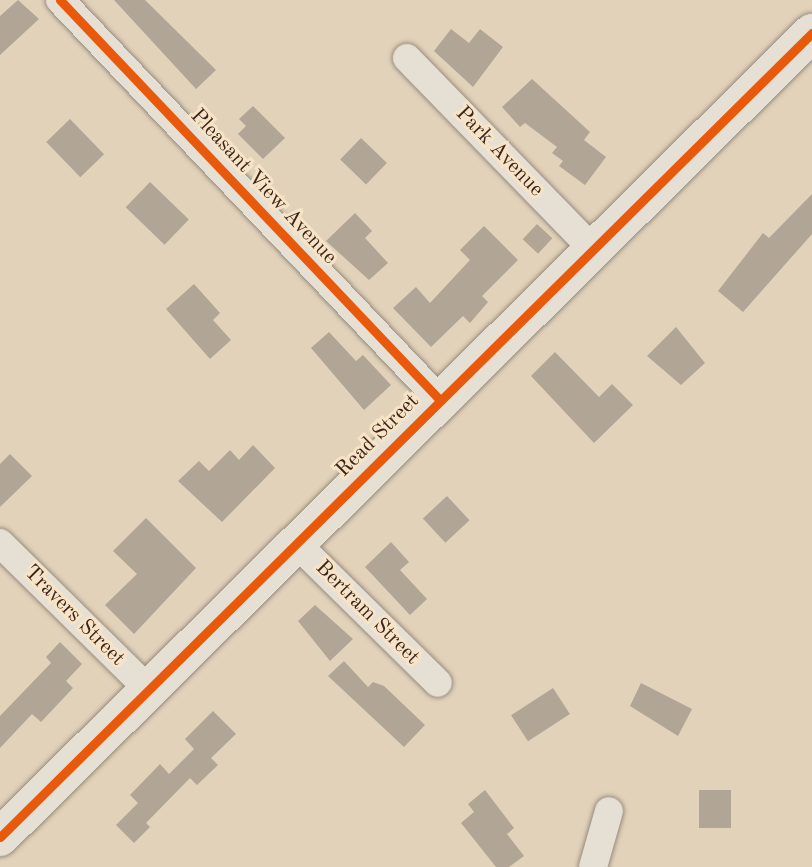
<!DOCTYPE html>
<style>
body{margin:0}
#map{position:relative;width:812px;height:867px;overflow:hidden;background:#e2d2ba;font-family:"Old Standard TT",serif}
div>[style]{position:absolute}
.building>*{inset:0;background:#b1a595;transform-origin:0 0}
.roads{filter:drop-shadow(0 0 2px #988c7e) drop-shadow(0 0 2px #988c7e)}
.street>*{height:28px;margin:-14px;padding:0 14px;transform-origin:14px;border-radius:14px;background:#e6dfd3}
.secondary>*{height:38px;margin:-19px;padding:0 19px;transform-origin:19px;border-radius:19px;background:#e6dfd3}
.cycleway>*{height:9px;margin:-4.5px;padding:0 4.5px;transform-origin:4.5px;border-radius:4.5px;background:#e8590c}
span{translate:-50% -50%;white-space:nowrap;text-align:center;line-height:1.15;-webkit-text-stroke:6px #f7e4c7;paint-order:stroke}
.street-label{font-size:21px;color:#3b241c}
</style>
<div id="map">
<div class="building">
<i style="clip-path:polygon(18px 0,39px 19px,0 55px,0 16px)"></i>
<i style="clip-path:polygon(114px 0,145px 0,216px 70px,196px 89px)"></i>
<i style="clip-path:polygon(451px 29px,469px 43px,480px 29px,503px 47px,473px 87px,434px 51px)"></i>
<i style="clip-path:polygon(532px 79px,590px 132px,584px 140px,606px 157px,585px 185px,559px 166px,563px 161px,552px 153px,557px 147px,525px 123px,520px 127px,502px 107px)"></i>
<i style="clip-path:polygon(253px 106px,285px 138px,263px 159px,238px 134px,246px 126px,239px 119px)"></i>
<i style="left:70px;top:119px;width:49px;height:33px;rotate:46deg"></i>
<i style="left:361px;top:138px;width:36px;height:30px;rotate:44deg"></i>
<i style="left:150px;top:182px;width:54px;height:35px;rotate:44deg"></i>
<i style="clip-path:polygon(812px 194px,812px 234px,743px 312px,718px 291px,763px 233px,769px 238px)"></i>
<i style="clip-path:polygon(355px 213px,372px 231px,365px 238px,388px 263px,369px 280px,326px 241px)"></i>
<i style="left:537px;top:224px;width:21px;height:21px;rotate:43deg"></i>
<i style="clip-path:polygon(484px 226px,518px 260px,482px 296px,488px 302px,470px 323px,463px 316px,431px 347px,393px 308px,416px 287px,430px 303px,470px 260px,460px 250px)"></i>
<i style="clip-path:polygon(194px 284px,220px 313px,213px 320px,231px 340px,210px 359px,166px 309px)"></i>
<i style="clip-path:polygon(676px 327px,705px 363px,681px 385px,647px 356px)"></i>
<i style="clip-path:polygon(329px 332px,356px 361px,363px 355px,391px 385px,364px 410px,311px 348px)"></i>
<i style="clip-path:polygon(555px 352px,599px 397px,612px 384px,633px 405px,594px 443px,531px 376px)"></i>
<i style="clip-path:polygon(253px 445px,275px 468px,222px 522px,178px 481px,199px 461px,209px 471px,230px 450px,239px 460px)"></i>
<i style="clip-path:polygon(10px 454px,32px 476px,0 507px,0 464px)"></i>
<i style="left:447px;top:496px;width:33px;height:33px;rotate:47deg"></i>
<i style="clip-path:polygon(146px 518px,196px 568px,134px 634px,105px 605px,137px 574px,113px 551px)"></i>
<i style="clip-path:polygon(391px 542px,409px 562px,400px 570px,427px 599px,410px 615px,365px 567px)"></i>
<i style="clip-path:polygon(315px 605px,353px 639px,330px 661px,298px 621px)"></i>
<i style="clip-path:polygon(60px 642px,82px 664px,66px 681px,73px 688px,41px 722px,32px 714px,0 748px,0 716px,51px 663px,46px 657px)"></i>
<i style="clip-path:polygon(344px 661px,368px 687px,373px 682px,384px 686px,425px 725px,404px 747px,328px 676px)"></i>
<i style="clip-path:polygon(641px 683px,692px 709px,678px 736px,630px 706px)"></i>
<i style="left:553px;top:688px;width:31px;height:50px;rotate:57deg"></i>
<i style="clip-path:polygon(213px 711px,236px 734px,211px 758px,218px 765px,197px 785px,190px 778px,146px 823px,150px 827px,134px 843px,116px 825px,138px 803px,130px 795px,160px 764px,169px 774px,194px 749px,185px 739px)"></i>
<i style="clip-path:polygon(485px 790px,514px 828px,507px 834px,524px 856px,509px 867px,496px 867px,461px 823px,474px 812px,468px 804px)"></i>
<i style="left:699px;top:790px;width:32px;height:38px"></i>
</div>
<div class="roads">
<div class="street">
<i style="left:60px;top:0;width:550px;rotate:46.47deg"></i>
<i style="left:407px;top:58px;width:264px;rotate:45.8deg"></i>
<i style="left:0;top:543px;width:208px;rotate:44.6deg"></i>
<i style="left:296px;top:543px;width:199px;rotate:44.6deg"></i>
<i style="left:593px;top:867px;width:58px;rotate:-74.1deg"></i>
</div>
<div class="secondary">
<i style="left:0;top:837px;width:1143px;rotate:-44.72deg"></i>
</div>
</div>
<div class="cycleway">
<i style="left:60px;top:0;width:550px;rotate:46.47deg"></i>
<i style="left:0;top:837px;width:1143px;rotate:-44.72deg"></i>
</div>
<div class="street-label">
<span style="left:499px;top:152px;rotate:46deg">Park Avenue</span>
<span style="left:263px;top:187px;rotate:47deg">Pleasant View Avenue</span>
<span style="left:378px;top:436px;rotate:-45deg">Read Street</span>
<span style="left:367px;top:613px;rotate:45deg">Bertram Street</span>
<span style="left:74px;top:616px;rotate:45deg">Travers Street</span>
</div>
</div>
